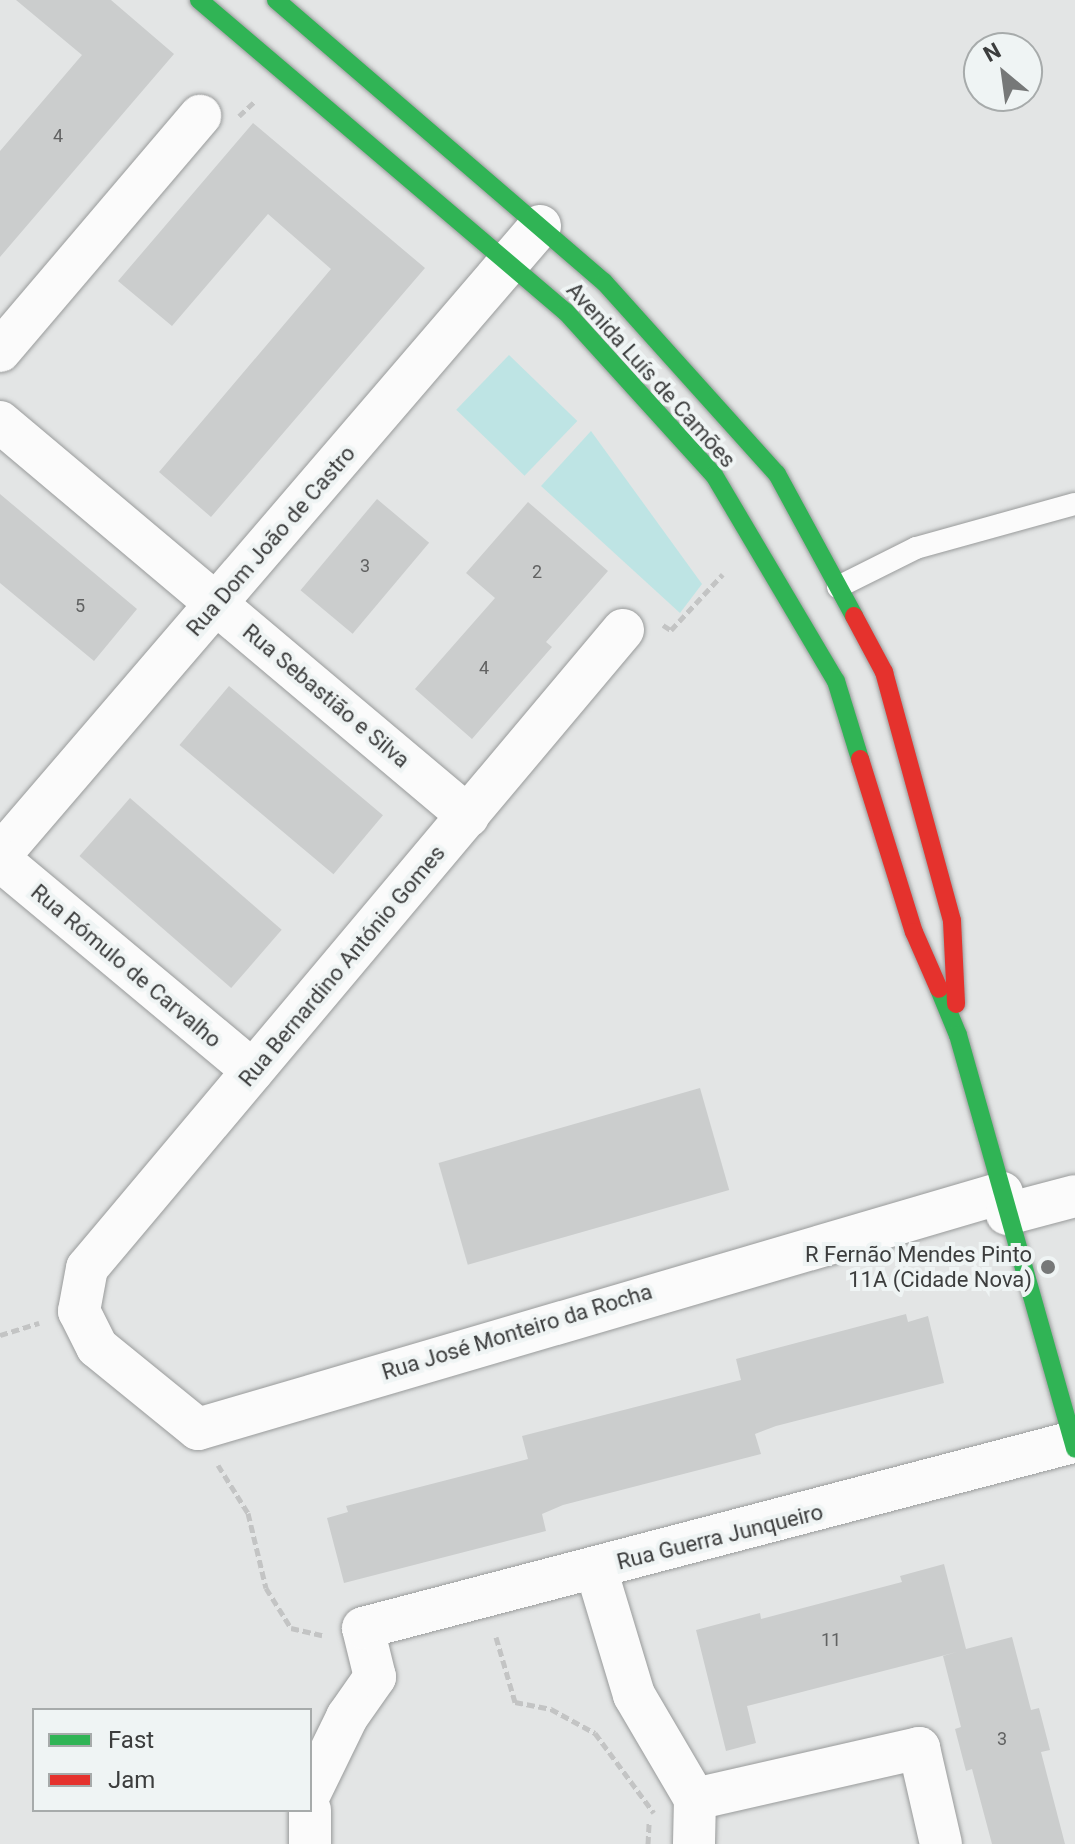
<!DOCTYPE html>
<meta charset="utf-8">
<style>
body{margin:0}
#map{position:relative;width:1075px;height:1844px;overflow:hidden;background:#e3e5e5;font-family:Roboto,sans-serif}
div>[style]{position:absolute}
.green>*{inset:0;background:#bee4e4;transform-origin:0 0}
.building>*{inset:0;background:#cbcdcd;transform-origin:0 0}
.path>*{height:5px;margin-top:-2.5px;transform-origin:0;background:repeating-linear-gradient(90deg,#c3c4c4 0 8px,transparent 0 12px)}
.roads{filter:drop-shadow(0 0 2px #999b9b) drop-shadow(0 0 2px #999b9b)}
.lane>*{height:22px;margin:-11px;padding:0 11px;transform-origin:11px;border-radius:11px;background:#fbfbfb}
.street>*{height:42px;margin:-21px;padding:0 21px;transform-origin:21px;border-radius:21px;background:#fbfbfb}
.fast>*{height:18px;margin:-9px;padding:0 9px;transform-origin:9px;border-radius:9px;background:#30b455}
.jam>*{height:18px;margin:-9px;padding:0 9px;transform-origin:9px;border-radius:9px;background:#e5322d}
.dots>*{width:22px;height:22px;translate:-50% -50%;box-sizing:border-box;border:4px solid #eff4f4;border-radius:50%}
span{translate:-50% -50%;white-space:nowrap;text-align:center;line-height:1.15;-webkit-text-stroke:8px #eff4f4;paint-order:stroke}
.number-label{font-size:18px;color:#616262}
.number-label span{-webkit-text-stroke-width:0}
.street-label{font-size:22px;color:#3c3d3d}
.poi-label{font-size:22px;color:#3c3d3d}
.right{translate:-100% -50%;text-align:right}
.legend{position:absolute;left:32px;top:1708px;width:280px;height:104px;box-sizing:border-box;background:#eff4f4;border:2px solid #a7abab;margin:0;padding:10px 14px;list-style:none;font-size:24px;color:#3c3d3d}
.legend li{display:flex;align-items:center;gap:16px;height:40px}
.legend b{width:40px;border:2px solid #a7abab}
.north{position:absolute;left:963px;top:32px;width:80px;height:80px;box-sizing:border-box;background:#eff4f4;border:2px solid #a7abab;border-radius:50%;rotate:331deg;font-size:22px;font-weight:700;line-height:32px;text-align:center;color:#3c3d3d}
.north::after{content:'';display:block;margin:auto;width:28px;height:36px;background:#767878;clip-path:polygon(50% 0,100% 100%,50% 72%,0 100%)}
</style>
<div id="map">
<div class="green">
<i style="left:509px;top:355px;width:95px;height:76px;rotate:44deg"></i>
<i style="clip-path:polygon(591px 431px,702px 584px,680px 613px,541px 486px)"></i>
</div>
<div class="building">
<i style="clip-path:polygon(16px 0,111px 0,174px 54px,0 257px,0 151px,82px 55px)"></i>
<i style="clip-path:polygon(253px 123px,425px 268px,211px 517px,159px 472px,331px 269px,268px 214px,172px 326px,118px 281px)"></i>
<i style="clip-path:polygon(0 494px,137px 609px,94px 661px,0 583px)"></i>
<i style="left:377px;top:499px;width:68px;height:119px;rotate:40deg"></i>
<i style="clip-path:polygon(528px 502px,608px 571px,546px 642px,552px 647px,472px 739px,415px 689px,495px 598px,466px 573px)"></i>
<i style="left:229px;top:686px;width:201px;height:77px;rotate:40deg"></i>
<i style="left:130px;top:798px;width:201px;height:77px;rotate:41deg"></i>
<i style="left:700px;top:1088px;width:106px;height:272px;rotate:74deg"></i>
<i style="clip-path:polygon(906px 1314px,908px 1322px,928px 1316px,944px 1383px,776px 1426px,755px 1434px,761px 1454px,563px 1505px,542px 1514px,546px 1531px,344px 1583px,327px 1518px,348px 1512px,346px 1506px,528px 1459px,522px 1436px,741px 1380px,736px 1359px)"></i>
<i style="clip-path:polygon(944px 1564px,966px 1649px,1012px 1637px,1031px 1710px,1039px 1708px,1050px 1750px,1041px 1752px,1065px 1844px,992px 1844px,972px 1769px,966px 1771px,955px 1729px,961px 1727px,943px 1656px,957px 1652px,747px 1706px,756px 1743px,726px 1751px,696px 1630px,760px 1613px,761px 1619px,902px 1582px,900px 1576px)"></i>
</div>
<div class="path">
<i style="left:239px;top:116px;width:22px;rotate:-43deg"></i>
<i style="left:663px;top:625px;width:9px;rotate:32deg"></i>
<i style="left:671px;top:630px;width:76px;rotate:-47.1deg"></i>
<i style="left:0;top:1335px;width:41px;rotate:-17.1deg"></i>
<i style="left:218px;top:1465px;width:57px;rotate:58deg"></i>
<i style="left:248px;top:1513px;width:77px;rotate:76.5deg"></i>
<i style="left:266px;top:1588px;width:47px;rotate:58deg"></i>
<i style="left:291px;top:1628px;width:32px;rotate:13deg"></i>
<i style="left:496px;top:1637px;width:68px;rotate:73.7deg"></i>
<i style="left:515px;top:1702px;width:37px;rotate:11deg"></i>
<i style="left:551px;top:1709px;width:50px;rotate:28.6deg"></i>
<i style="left:595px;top:1733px;width:99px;rotate:53.6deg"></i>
<i style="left:648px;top:1844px;width:21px;rotate:-87deg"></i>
</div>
<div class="roads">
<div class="lane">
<i style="left:838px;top:587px;width:87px;rotate:-26.6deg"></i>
<i style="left:916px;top:548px;width:165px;rotate:-15.5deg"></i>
</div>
<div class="street">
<i style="left:0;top:351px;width:309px;rotate:-49.6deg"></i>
<i style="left:0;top:422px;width:612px;rotate:40.09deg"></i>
<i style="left:623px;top:630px;width:833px;rotate:130.03deg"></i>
<i style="left:87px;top:1268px;width:44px;rotate:100.5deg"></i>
<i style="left:79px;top:1311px;width:40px;rotate:63.4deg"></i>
<i style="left:97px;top:1347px;width:130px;rotate:39.1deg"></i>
<i style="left:198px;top:1429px;width:838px;rotate:-16.36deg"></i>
<i style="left:0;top:855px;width:829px;rotate:-49.35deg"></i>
<i style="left:0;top:860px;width:329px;rotate:39.8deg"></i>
<i style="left:1007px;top:1214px;width:70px;rotate:-14.8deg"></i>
<i style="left:596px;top:1569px;width:132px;rotate:73.2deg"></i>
<i style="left:634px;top:1695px;width:121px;rotate:59.6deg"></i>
<i style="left:695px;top:1799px;width:45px;rotate:91.3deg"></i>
<i style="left:310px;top:1793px;width:85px;rotate:-64deg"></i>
<i style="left:347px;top:1717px;width:49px;rotate:-55deg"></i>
<i style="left:375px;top:1677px;width:50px;rotate:-103.8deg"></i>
<i style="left:363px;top:1628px;width:734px;rotate:-14.68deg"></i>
<i style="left:695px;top:1799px;width:230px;rotate:-12.8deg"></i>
<i style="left:919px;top:1748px;width:98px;rotate:77.1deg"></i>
<i style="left:310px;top:1810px;width:34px;rotate:90deg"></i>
</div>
<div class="fast">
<i style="left:199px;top:0;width:482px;rotate:40.4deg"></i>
<i style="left:566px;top:312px;width:220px;rotate:47.8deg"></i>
<i style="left:714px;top:475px;width:239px;rotate:59.4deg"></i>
<i style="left:836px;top:681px;width:82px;rotate:72.9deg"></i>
<i style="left:276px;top:0;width:433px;rotate:40.7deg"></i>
<i style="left:604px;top:282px;width:258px;rotate:48deg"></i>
<i style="left:777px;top:474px;width:162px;rotate:61.5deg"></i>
<i style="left:939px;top:989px;width:50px;rotate:67.6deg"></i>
<i style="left:958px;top:1035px;width:430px;rotate:74.2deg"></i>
</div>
<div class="jam">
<i style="left:854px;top:616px;width:64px;rotate:61.8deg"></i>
<i style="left:884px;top:672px;width:258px;rotate:74.7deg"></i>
<i style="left:952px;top:921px;width:83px;rotate:87.2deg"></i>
<i style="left:860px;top:759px;width:181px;rotate:72.7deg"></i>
<i style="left:914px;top:932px;width:62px;rotate:66.3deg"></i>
</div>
</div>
<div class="dots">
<i style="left:1048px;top:1267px;background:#767878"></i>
</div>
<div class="number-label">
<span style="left:58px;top:136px">4</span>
<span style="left:365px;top:566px">3</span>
<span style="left:537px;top:572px">2</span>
<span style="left:80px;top:606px">5</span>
<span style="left:484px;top:668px">4</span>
<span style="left:831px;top:1640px">11</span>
<span style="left:1002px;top:1739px">3</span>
</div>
<div class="street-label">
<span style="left:651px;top:375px;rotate:48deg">Avenida Luís de Camões</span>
<span style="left:271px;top:541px;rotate:-49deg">Rua Dom João de Castro</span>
<span style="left:326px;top:696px;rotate:40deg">Rua Sebastião e Silva</span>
<span style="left:126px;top:966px;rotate:40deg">Rua Rómulo de Carvalho</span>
<span style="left:342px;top:966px;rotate:-50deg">Rua Bernardino António Gomes</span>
<span style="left:517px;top:1332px;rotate:-17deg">Rua José Monteiro da Rocha</span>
<span style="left:720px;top:1537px;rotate:-14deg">Rua Guerra Junqueiro</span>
</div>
<div class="poi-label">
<span class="right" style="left:1032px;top:1267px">R Fernão Mendes Pinto<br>11A (Cidade Nova)</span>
</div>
<ul class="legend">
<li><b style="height:10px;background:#30b455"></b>Fast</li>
<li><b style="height:10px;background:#e5322d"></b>Jam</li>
</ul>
<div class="north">N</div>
</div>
